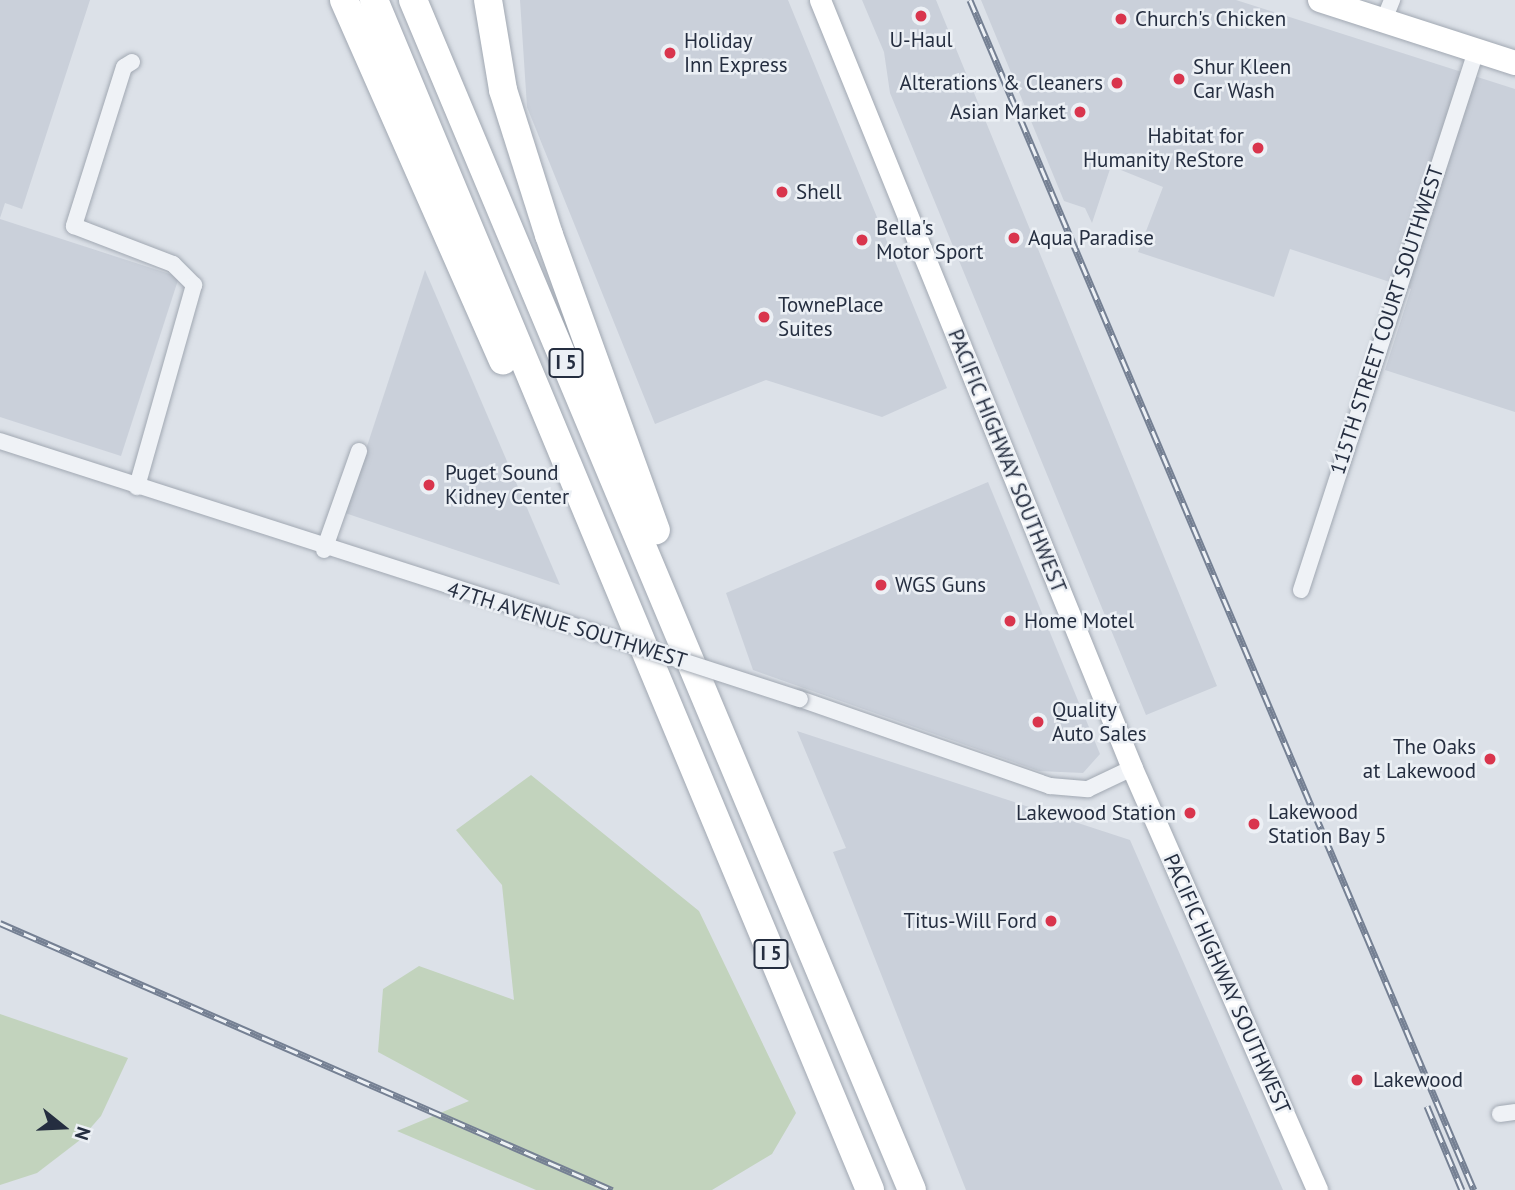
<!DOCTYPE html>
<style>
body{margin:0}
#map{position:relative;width:1515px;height:1190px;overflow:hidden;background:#dce1e8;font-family:"PT Sans",sans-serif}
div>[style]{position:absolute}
.built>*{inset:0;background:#cad0da}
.green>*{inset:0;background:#c2d3bd}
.roads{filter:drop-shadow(0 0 2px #a1a8b2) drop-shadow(0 0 2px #a1a8b2)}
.minor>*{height:16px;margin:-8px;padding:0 8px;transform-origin:8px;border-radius:8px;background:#eff2f6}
.secondary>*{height:21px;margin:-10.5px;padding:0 10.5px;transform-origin:10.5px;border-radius:10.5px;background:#fff}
.primary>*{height:24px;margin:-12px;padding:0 12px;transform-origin:12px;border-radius:12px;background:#fff}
.motorway>*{height:28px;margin:-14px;padding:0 14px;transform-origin:14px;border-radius:14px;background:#fff}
.rail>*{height:7px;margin-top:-3.5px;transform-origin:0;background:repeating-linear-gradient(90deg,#ecf0f5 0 13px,#758093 0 26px);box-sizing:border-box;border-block:2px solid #758093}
.bridges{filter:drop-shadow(0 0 2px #a1a8b2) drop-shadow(0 0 2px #a1a8b2)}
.minor-bridge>*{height:16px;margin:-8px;padding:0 8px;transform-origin:8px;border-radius:8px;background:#eff2f6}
.dots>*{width:19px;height:19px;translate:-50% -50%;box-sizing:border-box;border:4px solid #ecf0f5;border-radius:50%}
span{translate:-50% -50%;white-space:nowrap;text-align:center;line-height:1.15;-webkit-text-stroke:5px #ecf0f5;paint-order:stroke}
.shield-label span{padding:2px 5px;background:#ecf0f5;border:2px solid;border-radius:5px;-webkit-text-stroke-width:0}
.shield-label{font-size:19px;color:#252e40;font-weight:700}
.poi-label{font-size:21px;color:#252e40}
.left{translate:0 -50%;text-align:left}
.right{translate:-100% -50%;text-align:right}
.street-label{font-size:21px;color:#252e40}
.north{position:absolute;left:28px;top:1092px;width:70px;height:70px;-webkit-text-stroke:5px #ecf0f5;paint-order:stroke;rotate:108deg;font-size:19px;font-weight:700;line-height:28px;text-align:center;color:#252e40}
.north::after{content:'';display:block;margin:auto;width:24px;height:32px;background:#252e40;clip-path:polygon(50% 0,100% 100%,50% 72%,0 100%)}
</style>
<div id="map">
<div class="built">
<i style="clip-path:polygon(0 0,90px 0,22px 209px,5px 203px,0 218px)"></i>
<i style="clip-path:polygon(520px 0,788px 0,947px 388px,882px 417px,766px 380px,655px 424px,527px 107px)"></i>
<i style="clip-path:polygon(862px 0,936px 0,1217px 686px,1146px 715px,890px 93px,884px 52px)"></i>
<i style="clip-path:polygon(981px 0,1236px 0,1515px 89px,1515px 412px,1385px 370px,1411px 289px,1290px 249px,1274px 297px,1138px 252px,1163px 187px,1111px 166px,1092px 223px,1085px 208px,1064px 201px)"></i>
<i style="clip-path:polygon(0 219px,179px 277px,121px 456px,0 417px)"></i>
<i style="clip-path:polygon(425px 270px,560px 585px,345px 513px)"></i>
<i style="clip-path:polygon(988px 482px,1100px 754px,1083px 773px,1039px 771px,753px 670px,726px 593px)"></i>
<i style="clip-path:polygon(797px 731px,1130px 840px,1283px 1190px,966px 1190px,833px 852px,846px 848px)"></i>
</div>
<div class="green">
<i style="clip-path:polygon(531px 775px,699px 911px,796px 1113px,772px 1154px,712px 1190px,536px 1190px,397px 1131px,469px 1101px,378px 1052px,383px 989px,419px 966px,514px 1000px,502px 885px,456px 830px)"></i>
<i style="clip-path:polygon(0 1014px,128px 1058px,101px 1116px,80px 1140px,37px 1173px,0 1185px)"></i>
</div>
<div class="roads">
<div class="minor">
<i style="left:1384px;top:20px;width:22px;rotate:-68deg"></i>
<i style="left:132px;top:62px;width:9px;rotate:148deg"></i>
<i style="left:124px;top:67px;width:167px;rotate:107.5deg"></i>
<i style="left:74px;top:226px;width:106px;rotate:21deg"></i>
<i style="left:173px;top:264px;width:30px;rotate:45deg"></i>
<i style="left:194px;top:285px;width:210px;rotate:105.8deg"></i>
<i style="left:0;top:441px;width:571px;rotate:17.83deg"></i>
<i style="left:324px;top:550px;width:105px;rotate:-70.5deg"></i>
<i style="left:1301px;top:590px;width:567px;rotate:-72.01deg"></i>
<i style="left:800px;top:699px;width:265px;rotate:19.2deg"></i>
<i style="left:1050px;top:786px;width:38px;rotate:5deg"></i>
<i style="left:1088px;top:789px;width:49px;rotate:-25.5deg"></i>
<i style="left:1500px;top:1114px;width:15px;rotate:-8deg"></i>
</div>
<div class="secondary">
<i style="left:820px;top:0;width:829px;rotate:67.89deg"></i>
<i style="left:1132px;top:768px;width:461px;rotate:66.3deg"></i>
</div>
<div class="primary">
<i style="left:1320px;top:0;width:205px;rotate:17.9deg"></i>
</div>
<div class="motorway">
<i style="left:344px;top:0;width:394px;rotate:66.2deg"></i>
<i style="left:374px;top:0;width:1289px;rotate:67.37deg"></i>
<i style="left:413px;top:0;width:1290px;rotate:67.25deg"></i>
<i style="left:488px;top:0;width:91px;rotate:80.5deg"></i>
<i style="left:503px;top:90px;width:152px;rotate:72.4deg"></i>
<i style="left:549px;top:235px;width:314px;rotate:70.1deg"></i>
</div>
</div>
<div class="rail">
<i style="left:970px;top:0;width:1292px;rotate:67.05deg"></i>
<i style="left:0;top:923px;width:668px;rotate:23.57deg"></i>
<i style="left:1427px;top:1106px;width:91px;rotate:67.4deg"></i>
</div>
<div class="bridges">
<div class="minor-bridge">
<i style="left:544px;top:616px;width:269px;rotate:18deg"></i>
</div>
</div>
<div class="dots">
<i style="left:921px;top:16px;background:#d9354d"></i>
<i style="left:1121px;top:19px;background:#d9354d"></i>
<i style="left:670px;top:53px;background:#d9354d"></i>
<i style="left:1179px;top:79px;background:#d9354d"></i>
<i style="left:1117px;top:83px;background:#d9354d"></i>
<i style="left:1080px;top:112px;background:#d9354d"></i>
<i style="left:1258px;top:148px;background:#d9354d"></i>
<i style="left:782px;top:192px;background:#d9354d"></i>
<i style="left:1014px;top:238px;background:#d9354d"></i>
<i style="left:862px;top:240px;background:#d9354d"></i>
<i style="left:764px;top:317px;background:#d9354d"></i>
<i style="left:429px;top:485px;background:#d9354d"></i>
<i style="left:881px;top:585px;background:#d9354d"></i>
<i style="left:1010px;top:621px;background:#d9354d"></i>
<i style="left:1038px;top:722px;background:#d9354d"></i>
<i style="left:1490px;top:759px;background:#d9354d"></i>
<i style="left:1190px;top:813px;background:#d9354d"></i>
<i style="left:1254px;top:824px;background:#d9354d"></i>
<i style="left:1051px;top:921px;background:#d9354d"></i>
<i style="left:1357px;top:1080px;background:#d9354d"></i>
</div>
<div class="shield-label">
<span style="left:566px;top:363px">I 5</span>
<span style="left:771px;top:954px">I 5</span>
</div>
<div class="poi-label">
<span class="left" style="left:1135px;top:19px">Church's Chicken</span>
<span style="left:921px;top:40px">U-Haul</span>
<span class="left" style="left:684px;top:53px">Holiday<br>Inn Express</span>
<span class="left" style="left:1193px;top:79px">Shur Kleen<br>Car Wash</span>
<span class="right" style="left:1103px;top:83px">Alterations &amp; Cleaners</span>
<span class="right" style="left:1066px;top:112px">Asian Market</span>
<span class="right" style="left:1244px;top:148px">Habitat for<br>Humanity ReStore</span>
<span class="left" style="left:796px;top:192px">Shell</span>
<span class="left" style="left:876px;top:240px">Bella's<br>Motor Sport</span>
<span class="left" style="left:1028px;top:238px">Aqua Paradise</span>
<span class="left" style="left:778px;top:317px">TownePlace<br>Suites</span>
<span class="left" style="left:445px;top:485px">Puget Sound<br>Kidney Center</span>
<span class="left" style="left:895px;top:585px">WGS Guns</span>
<span class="left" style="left:1024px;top:621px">Home Motel</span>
<span class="left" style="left:1052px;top:722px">Quality<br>Auto Sales</span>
<span class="right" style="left:1476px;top:759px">The Oaks<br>at Lakewood</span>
<span class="left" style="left:1268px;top:824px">Lakewood<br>Station Bay 5</span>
<span class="right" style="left:1176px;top:813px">Lakewood Station</span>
<span class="right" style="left:1037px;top:921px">Titus-Will Ford</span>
<span class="left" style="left:1373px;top:1080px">Lakewood</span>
</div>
<div class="street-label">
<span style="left:1387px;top:320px;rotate:-72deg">115TH STREET COURT SOUTHWEST</span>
<span style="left:1007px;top:461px;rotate:68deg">PACIFIC HIGHWAY SOUTHWEST</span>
<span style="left:567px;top:625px;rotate:17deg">47TH AVENUE SOUTHWEST</span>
<span style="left:1227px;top:984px;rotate:66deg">PACIFIC HIGHWAY SOUTHWEST</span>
</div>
<div class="north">N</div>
</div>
